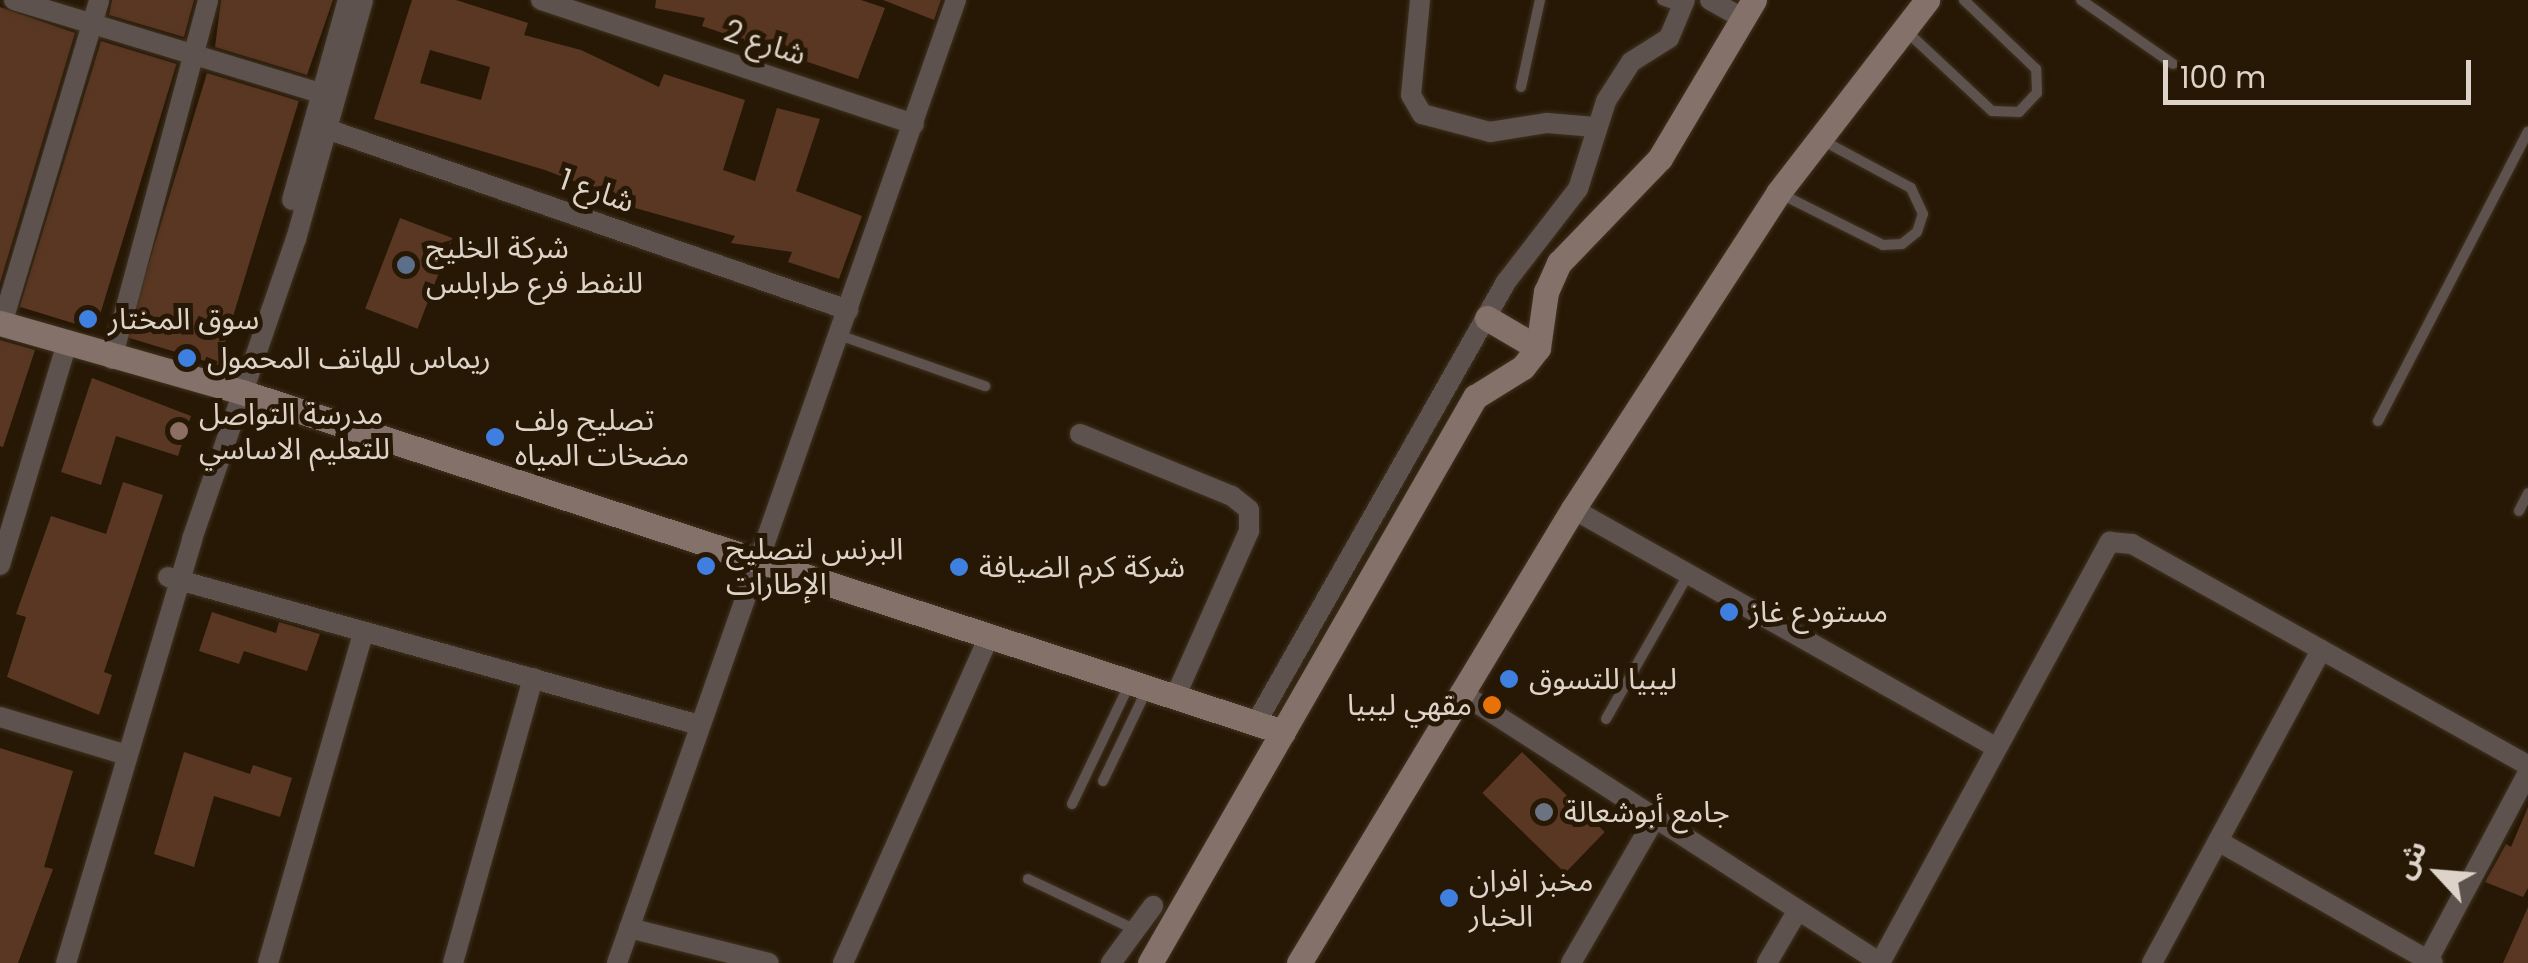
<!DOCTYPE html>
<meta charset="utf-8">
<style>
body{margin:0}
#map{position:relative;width:2528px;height:963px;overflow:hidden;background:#261805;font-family:Poppins,"Noto Sans Arabic",sans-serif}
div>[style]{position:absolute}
.building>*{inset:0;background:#5a3723;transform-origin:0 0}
.roads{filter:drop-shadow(0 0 2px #403220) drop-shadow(0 0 2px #403220)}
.lane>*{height:10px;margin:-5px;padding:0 5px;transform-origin:5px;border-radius:5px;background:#5e524e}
.street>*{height:20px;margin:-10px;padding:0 10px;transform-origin:10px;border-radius:10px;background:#5e524e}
.secondary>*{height:25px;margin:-12.5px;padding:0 12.5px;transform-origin:12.5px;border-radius:12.5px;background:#84716a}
.dots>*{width:28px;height:28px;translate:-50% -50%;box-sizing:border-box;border:5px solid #261805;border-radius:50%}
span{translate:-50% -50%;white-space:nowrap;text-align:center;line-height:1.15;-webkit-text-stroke:10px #261805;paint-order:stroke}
.street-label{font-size:30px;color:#ddd3c8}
.poi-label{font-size:30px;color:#ddd3c8}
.left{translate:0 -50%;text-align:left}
.right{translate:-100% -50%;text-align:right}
.north{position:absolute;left:2388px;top:823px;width:100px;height:100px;-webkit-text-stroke:8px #261805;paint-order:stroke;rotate:296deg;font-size:28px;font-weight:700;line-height:40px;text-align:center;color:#ddd3c8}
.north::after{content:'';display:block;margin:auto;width:35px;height:45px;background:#ddd3c8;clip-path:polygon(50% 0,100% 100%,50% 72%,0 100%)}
.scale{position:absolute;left:2163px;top:60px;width:308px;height:45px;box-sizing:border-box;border:5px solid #ddd3c8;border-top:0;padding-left:12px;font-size:30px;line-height:35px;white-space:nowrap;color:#ddd3c8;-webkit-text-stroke:8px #261805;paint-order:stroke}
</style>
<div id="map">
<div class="building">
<i style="clip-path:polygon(112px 0,194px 0,184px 37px,109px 15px)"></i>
<i style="clip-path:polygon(221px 0,333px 0,307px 75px,215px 47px)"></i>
<i style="clip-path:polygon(evenodd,412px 0,456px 0,528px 23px,524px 35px,581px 50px,659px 87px,664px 74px,745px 100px,723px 170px,755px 181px,777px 108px,820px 119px,796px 191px,862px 216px,839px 279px,788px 262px,792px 252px,731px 243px,735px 236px,610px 201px,611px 195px,545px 170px,374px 119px,412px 0,430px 50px,490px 67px,481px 100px,420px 83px,430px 50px)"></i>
<i style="clip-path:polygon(656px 0,861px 0,885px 8px,858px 79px,702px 26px,705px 18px,655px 8px)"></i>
<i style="clip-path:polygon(883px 0,941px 0,934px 20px)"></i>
<i style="clip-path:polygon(0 7px,75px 33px,0 283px)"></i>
<i style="left:101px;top:41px;width:79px;height:278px;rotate:17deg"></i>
<i style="left:207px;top:73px;width:96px;height:276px;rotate:17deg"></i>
<i style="left:400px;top:218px;width:56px;height:97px;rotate:21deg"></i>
<i style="clip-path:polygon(0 340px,35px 350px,3px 447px,0 446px)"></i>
<i style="clip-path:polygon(92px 378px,191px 416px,178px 456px,116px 436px,101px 485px,61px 472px)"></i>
<i style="clip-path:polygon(123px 482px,163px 495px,104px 672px,112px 675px,99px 715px,7px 677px,26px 617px,16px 614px,51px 516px,106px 534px)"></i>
<i style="clip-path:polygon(212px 612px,276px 633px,279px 622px,320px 634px,307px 671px,244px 651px,239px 664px,199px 651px)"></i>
<i style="clip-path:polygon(0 748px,73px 771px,44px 867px,53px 869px,18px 963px,0 963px)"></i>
<i style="clip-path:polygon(184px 752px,250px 774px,253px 765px,292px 778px,280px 817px,214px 796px,194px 867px,154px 854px)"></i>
<i style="left:1522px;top:752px;width:115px;height:57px;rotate:44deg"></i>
<i style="clip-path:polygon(2528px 807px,2528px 888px,2523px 897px,2485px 882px,2506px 844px,2511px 847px)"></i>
<i style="clip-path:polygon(2528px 907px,2528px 963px,2503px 963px)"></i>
</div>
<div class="roads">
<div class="lane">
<i style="left:1662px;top:0;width:20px;rotate:20deg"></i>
<i style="left:2081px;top:0;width:112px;rotate:34.8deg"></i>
<i style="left:1904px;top:29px;width:120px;rotate:43deg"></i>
<i style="left:1992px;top:111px;width:27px;rotate:2deg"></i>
<i style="left:2019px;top:112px;width:26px;rotate:-47deg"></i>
<i style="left:2037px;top:93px;width:24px;rotate:-92deg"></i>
<i style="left:2036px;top:69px;width:100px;rotate:-136.2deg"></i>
<i style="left:1521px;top:87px;width:89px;rotate:-77.7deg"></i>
<i style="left:1781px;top:194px;width:114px;rotate:26.6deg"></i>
<i style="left:1883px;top:245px;width:19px;rotate:-3deg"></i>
<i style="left:1902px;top:244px;width:19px;rotate:-39deg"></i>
<i style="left:1917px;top:232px;width:19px;rotate:-72deg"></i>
<i style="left:1923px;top:214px;width:29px;rotate:-115deg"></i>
<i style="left:1911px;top:188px;width:101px;rotate:-151.7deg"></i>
<i style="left:839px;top:335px;width:155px;rotate:19.3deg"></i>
<i style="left:2378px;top:421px;width:326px;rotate:-62.6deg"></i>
<i style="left:2519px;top:511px;width:20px;rotate:-63deg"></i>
<i style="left:1606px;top:719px;width:168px;rotate:-60.4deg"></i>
<i style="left:1103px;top:781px;width:104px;rotate:-64.4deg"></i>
<i style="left:1072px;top:804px;width:136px;rotate:-64.4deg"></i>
<i style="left:1028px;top:879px;width:119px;rotate:25.3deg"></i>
</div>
<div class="street">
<i style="left:14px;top:0;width:333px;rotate:16.9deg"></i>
<i style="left:541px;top:0;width:393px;rotate:18.4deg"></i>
<i style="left:1420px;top:0;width:95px;rotate:95.4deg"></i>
<i style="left:1411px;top:95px;width:22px;rotate:60deg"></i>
<i style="left:1422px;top:114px;width:70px;rotate:14.8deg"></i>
<i style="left:1490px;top:132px;width:58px;rotate:-9deg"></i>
<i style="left:1547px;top:123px;width:48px;rotate:4.8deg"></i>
<i style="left:1710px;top:0;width:38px;rotate:29deg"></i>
<i style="left:327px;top:129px;width:552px;rotate:19.16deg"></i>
<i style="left:292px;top:200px;width:208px;rotate:-74.4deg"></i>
<i style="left:2px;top:324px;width:338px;rotate:-73.3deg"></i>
<i style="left:112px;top:359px;width:372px;rotate:-75deg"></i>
<i style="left:1080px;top:434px;width:164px;rotate:22.2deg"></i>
<i style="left:1232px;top:496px;width:22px;rotate:39deg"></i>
<i style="left:1249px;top:510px;width:21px;rotate:90deg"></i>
<i style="left:1249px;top:531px;width:180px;rotate:114deg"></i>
<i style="left:1573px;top:509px;width:485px;rotate:29.4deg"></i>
<i style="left:0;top:565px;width:229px;rotate:-73.2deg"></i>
<i style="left:168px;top:577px;width:551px;rotate:15.57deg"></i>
<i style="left:1460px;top:692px;width:500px;rotate:32.8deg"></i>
<i style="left:1880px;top:963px;width:480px;rotate:-61.4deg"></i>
<i style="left:2110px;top:542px;width:22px;rotate:5deg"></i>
<i style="left:2132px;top:544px;width:453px;rotate:29.2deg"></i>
<i style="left:0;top:717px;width:133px;rotate:16.7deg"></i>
<i style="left:1256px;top:723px;width:507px;rotate:-60.45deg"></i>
<i style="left:1506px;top:282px;width:118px;rotate:-52.3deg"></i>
<i style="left:1578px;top:189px;width:92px;rotate:-72.3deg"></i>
<i style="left:1606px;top:101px;width:46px;rotate:-57.3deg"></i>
<i style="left:1631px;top:62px;width:45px;rotate:-32.3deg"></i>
<i style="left:1669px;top:38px;width:41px;rotate:-67.2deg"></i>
<i style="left:2218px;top:841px;width:247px;rotate:29.6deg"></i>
<i style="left:629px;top:928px;width:144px;rotate:14deg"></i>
<i style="left:2428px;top:960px;width:212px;rotate:-61.9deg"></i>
<i style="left:66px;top:963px;width:442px;rotate:-73.4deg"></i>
<i style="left:192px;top:539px;width:318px;rotate:-70.9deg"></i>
<i style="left:296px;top:239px;width:248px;rotate:-74.3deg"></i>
<i style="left:268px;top:963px;width:343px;rotate:-73.9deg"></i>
<i style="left:453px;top:963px;width:296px;rotate:-74.3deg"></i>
<i style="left:617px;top:963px;width:1021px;rotate:-70.61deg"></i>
<i style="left:843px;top:963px;width:360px;rotate:-65.9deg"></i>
<i style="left:1111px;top:963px;width:71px;rotate:-53.6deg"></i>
<i style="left:1571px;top:963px;width:168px;rotate:-59.9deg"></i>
<i style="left:1767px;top:963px;width:61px;rotate:-59.7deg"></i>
<i style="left:2152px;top:963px;width:356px;rotate:-61.6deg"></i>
</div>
<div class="secondary">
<i style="left:1487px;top:318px;width:59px;rotate:30.5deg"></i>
<i style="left:0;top:323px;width:252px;rotate:15.9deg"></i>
<i style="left:242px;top:392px;width:1095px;rotate:18.09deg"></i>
<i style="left:1150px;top:963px;width:653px;rotate:-60.14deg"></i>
<i style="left:1475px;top:397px;width:57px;rotate:-32deg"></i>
<i style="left:1523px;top:367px;width:24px;rotate:-52deg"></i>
<i style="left:1538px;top:348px;width:57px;rotate:-81.9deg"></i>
<i style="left:1546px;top:292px;width:32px;rotate:-66deg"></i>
<i style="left:1559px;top:263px;width:146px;rotate:-46.1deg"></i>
<i style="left:1660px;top:158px;width:184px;rotate:-59.3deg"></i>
<i style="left:1299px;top:963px;width:530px;rotate:-58.89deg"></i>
<i style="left:1573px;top:509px;width:377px;rotate:-57deg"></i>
<i style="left:1778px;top:193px;width:244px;rotate:-52.3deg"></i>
</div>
</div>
<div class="dots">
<i style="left:406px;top:265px;background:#5c6f8a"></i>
<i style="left:88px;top:319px;background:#3f7fe0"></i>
<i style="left:187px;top:358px;background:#3f7fe0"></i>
<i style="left:179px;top:431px;background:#8d6e63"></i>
<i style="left:495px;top:437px;background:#3f7fe0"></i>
<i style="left:706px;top:566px;background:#3f7fe0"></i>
<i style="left:959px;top:567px;background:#3f7fe0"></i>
<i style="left:1729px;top:612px;background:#3f7fe0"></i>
<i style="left:1509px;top:679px;background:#3f7fe0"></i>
<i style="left:1492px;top:705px;background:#e8710a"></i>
<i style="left:1544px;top:812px;background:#6b7280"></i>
<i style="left:1449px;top:898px;background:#3f7fe0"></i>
</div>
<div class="street-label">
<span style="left:765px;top:43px;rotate:18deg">شارع 2</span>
<span style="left:597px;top:191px;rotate:19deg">شارع 1</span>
</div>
<div class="poi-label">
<span class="left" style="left:426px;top:265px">شركة الخليج<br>للنفط فرع طرابلس</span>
<span class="left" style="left:108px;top:319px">سوق المختار</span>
<span class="left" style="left:207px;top:358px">ريماس للهاتف المحمول</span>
<span class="left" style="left:199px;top:431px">مدرسة التواصل<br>للتعليم الاساسي</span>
<span class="left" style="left:515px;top:437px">تصليح ولف<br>مضخات المياه</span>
<span class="left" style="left:726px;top:566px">البرنس لتصليح<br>الإطارات</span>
<span class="left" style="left:979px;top:567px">شركة كرم الضيافة</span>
<span class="left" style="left:1749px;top:612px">مستودع غاز</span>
<span class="left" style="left:1529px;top:679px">ليبيا للتسوق</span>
<span class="right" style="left:1472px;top:705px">مقهي ليبيا</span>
<span class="left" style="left:1564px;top:812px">جامع أبوشعالة</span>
<span class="left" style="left:1469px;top:898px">مخبز افران<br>الخبار</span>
</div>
<div class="north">ش</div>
<div class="scale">100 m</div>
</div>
